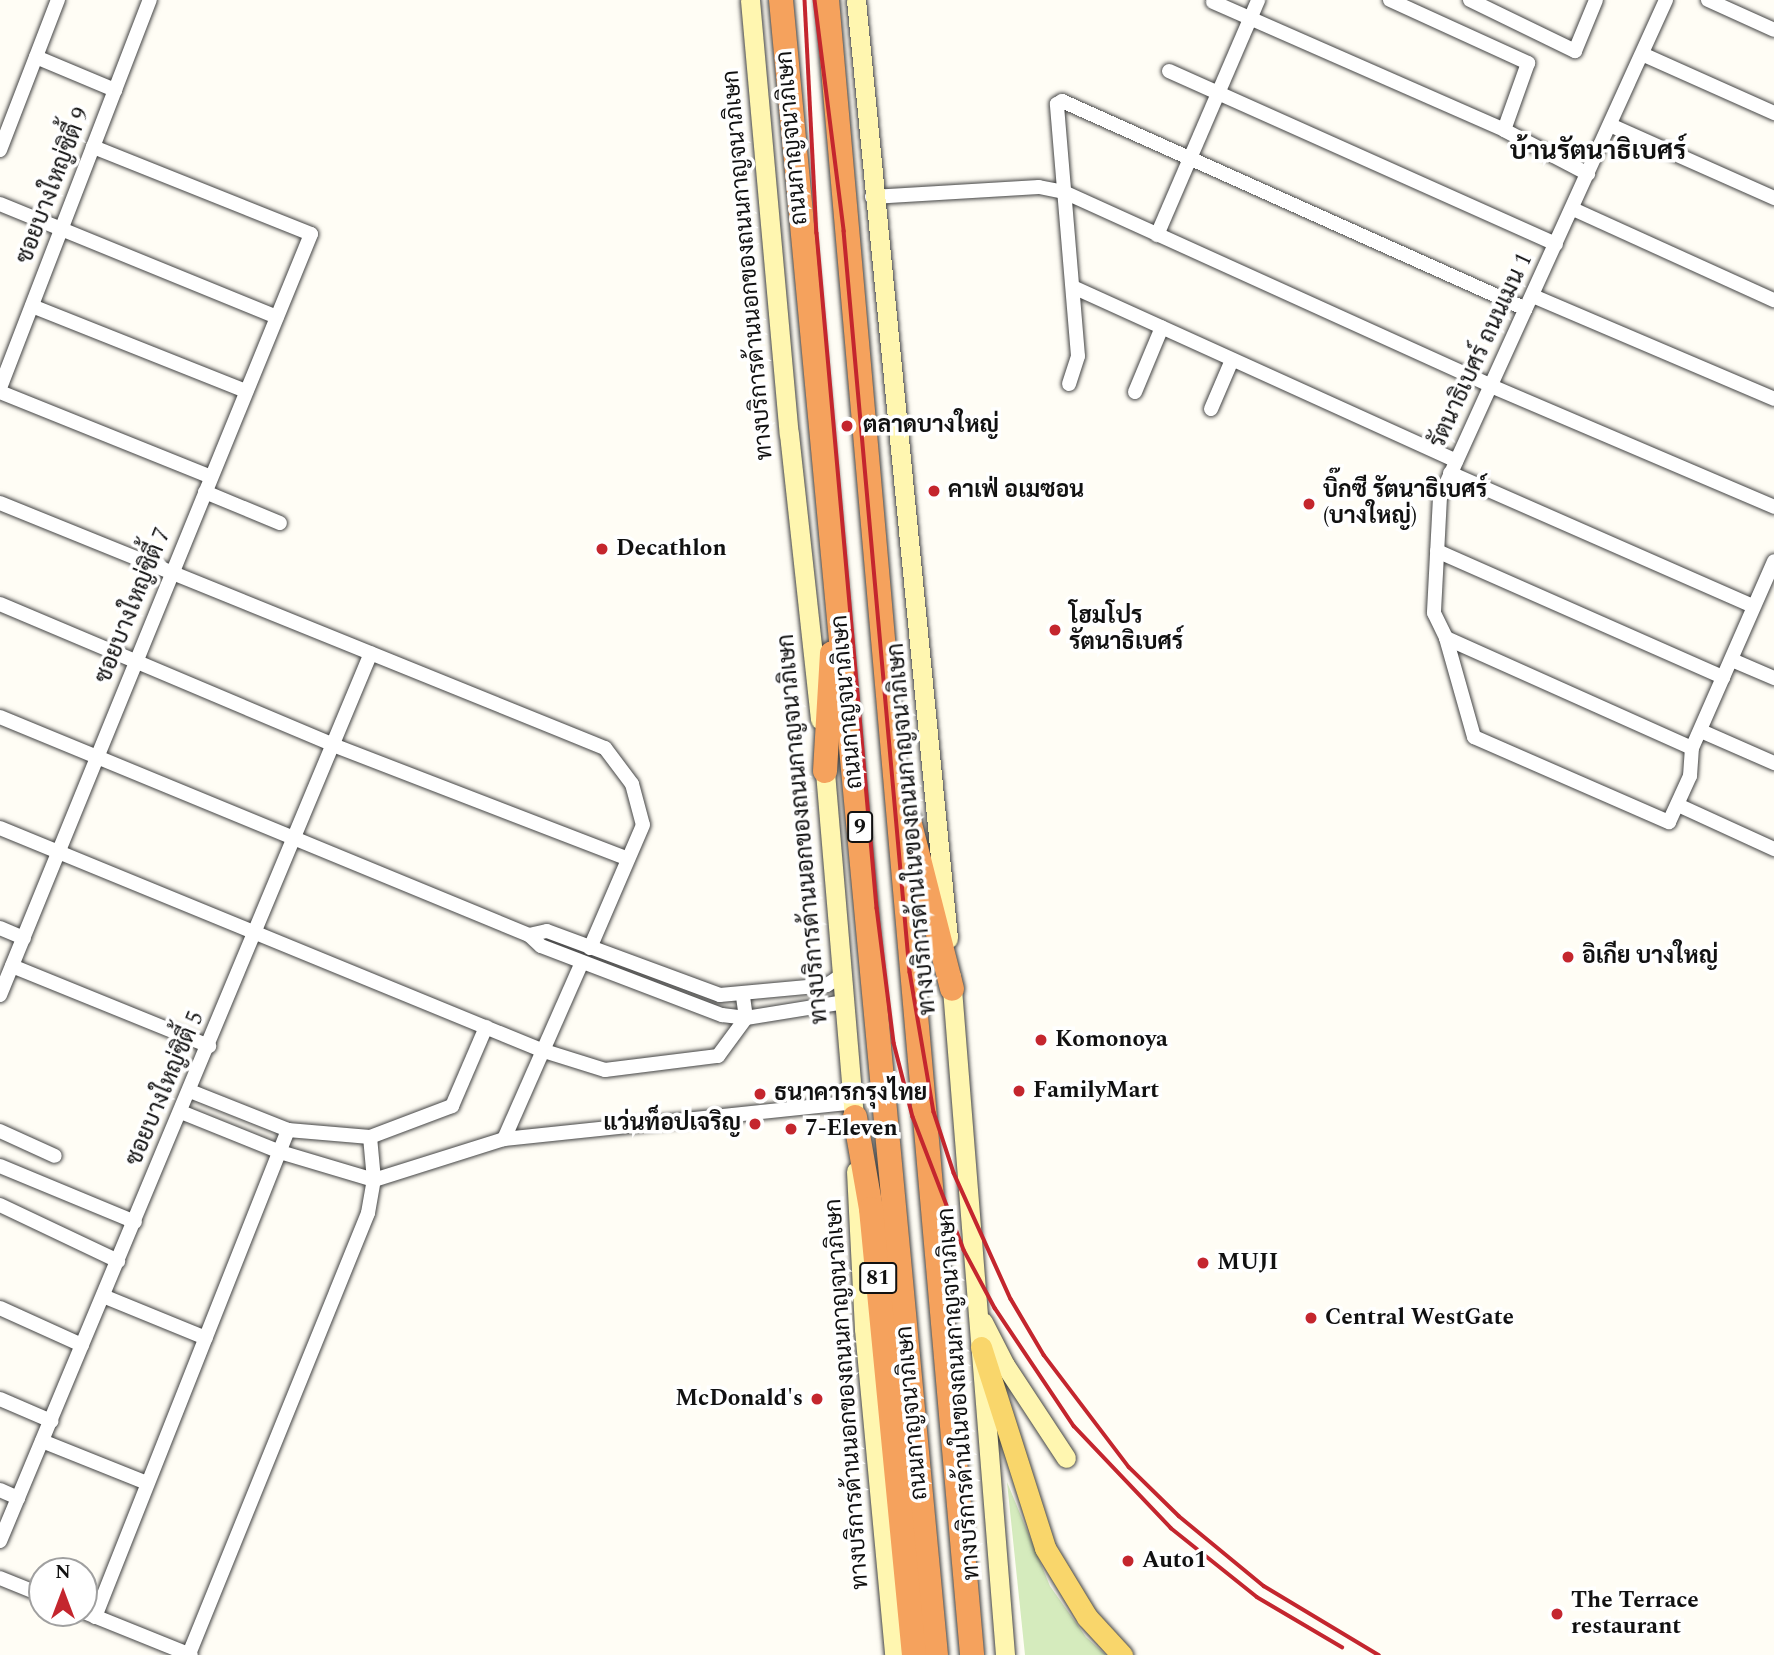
<!DOCTYPE html>
<meta charset="utf-8">
<style>
body{margin:0}
#map{position:relative;width:1774px;height:1655px;overflow:hidden;background:#fffdf5;font-family:Spectral,Sarabun,serif}
div>[style]{position:absolute}
.green>*{inset:0;background:#d5ebbd}
.roads{filter:drop-shadow(0 0 2px #444) drop-shadow(0 0 2px #444)}
.street>*{height:14px;margin:-7px;padding:0 7px;transform-origin:7px;border-radius:7px;background:#fff}
.secondary>*{height:19px;margin:-9.5px;padding:0 9.5px;transform-origin:9.5px;border-radius:9.5px;background:#fff6b0}
.primary>*{height:21px;margin:-10.5px;padding:0 10.5px;transform-origin:10.5px;border-radius:10.5px;background:#f9d66b}
.highway>*{height:24px;margin:-12px;padding:0 12px;transform-origin:12px;border-radius:12px;background:#f5a25d}
.rail>*{height:3.5px;margin:-1.75px;padding:0 1.75px;transform-origin:1.75px;border-radius:1.75px;background:#c4262e}
.dots>*{width:19px;height:19px;translate:-50% -50%;box-sizing:border-box;border:4px solid #fff;border-radius:50%}
span{translate:-50% -50%;white-space:nowrap;text-align:center;line-height:1.15;-webkit-text-stroke:7px #fff;paint-order:stroke}
.shield-label span{padding:2px 5px;background:#fff;border:2px solid;border-radius:5px;-webkit-text-stroke-width:0}
.shield-label{font-size:21px;color:#111;font-weight:700}
.street-label{font-size:23px;color:#111}
.poi-label{font-size:23px;color:#111;font-weight:700}
.left{translate:0 -50%;text-align:left}
.right{translate:-100% -50%;text-align:right}
.quarter-label{font-size:26px;color:#111;font-weight:700}
.north{position:absolute;left:28px;top:1557px;width:70px;height:70px;box-sizing:border-box;background:#fff;border:2px solid #a0a0a0;border-radius:50%;rotate:0deg;font-size:19px;font-weight:700;line-height:28px;text-align:center;color:#111}
.north::after{content:'';display:block;margin:auto;width:24px;height:32px;background:#c4262e;clip-path:polygon(50% 0,100% 100%,50% 72%,0 100%)}
</style>
<div id="map">
<div class="green">
<i style="clip-path:polygon(1007px 1482px,1050px 1586px,1086px 1637px,1106px 1655px,1025px 1655px)"></i>
</div>
<div class="roads">
<div class="street">
<i style="left:1390px;top:0;width:152px;rotate:24.5deg"></i>
<i style="left:1528px;top:63px;width:71px;rotate:109.7deg"></i>
<i style="left:1470px;top:0;width:117px;rotate:25.9deg"></i>
<i style="left:1575px;top:51px;width:55px;rotate:-67.6deg"></i>
<i style="left:1666px;top:0;width:546px;rotate:114.45deg"></i>
<i style="left:1440px;top:497px;width:116px;rotate:93deg"></i>
<i style="left:1434px;top:613px;width:28px;rotate:64deg"></i>
<i style="left:1446px;top:638px;width:103px;rotate:74.2deg"></i>
<i style="left:1474px;top:737px;width:213px;rotate:23.6deg"></i>
<i style="left:1669px;top:822px;width:51px;rotate:-65.5deg"></i>
<i style="left:1690px;top:776px;width:28px;rotate:-86deg"></i>
<i style="left:1692px;top:748px;width:204px;rotate:-66.3deg"></i>
<i style="left:1708px;top:0;width:72px;rotate:24.4deg"></i>
<i style="left:1213px;top:2px;width:318px;rotate:23.7deg"></i>
<i style="left:1504px;top:130px;width:95px;rotate:27.6deg"></i>
<i style="left:1642px;top:54px;width:145px;rotate:24.1deg"></i>
<i style="left:36px;top:57px;width:86px;rotate:22.7deg"></i>
<i style="left:1169px;top:71px;width:424px;rotate:24.1deg"></i>
<i style="left:1610px;top:125px;width:180px;rotate:24deg"></i>
<i style="left:0;top:150px;width:161px;rotate:-68.9deg"></i>
<i style="left:872px;top:197px;width:167px;rotate:-3.4deg"></i>
<i style="left:1039px;top:187px;width:25px;rotate:11deg"></i>
<i style="left:1064px;top:192px;width:469px;rotate:24.4deg"></i>
<i style="left:1491px;top:386px;width:308px;rotate:23.1deg"></i>
<i style="left:0;top:204px;width:299px;rotate:22.2deg"></i>
<i style="left:1573px;top:209px;width:221px;rotate:24.4deg"></i>
<i style="left:1157px;top:235px;width:256px;rotate:-66.7deg"></i>
<i style="left:1073px;top:287px;width:421px;rotate:24.4deg"></i>
<i style="left:1533px;top:296px;width:262px;rotate:23.1deg"></i>
<i style="left:32px;top:306px;width:230px;rotate:21.7deg"></i>
<i style="left:1069px;top:384px;width:29px;rotate:-72deg"></i>
<i style="left:1078px;top:356px;width:253px;rotate:-94.8deg"></i>
<i style="left:1057px;top:104px;width:6px;rotate:-31deg"></i>
<i style="left:1062px;top:101px;width:508px;rotate:24.15deg"></i>
<i style="left:0;top:388px;width:416px;rotate:-68.9deg"></i>
<i style="left:0;top:392px;width:227px;rotate:21.9deg"></i>
<i style="left:1135px;top:392px;width:70px;rotate:-67.4deg"></i>
<i style="left:1211px;top:409px;width:53px;rotate:-66.8deg"></i>
<i style="left:1450px;top:473px;width:331px;rotate:23.7deg"></i>
<i style="left:205px;top:492px;width:81px;rotate:22.5deg"></i>
<i style="left:0;top:503px;width:653px;rotate:22.05deg"></i>
<i style="left:605px;top:748px;width:45px;rotate:53.1deg"></i>
<i style="left:632px;top:784px;width:42px;rotate:75deg"></i>
<i style="left:643px;top:825px;width:134px;rotate:113.3deg"></i>
<i style="left:1437px;top:551px;width:313px;rotate:23.8deg"></i>
<i style="left:0;top:604px;width:362px;rotate:22.9deg"></i>
<i style="left:333px;top:745px;width:316px;rotate:21.1deg"></i>
<i style="left:1446px;top:638px;width:269px;rotate:24.1deg"></i>
<i style="left:1732px;top:660px;width:46px;rotate:23.2deg"></i>
<i style="left:0;top:717px;width:572px;rotate:22.4deg"></i>
<i style="left:529px;top:935px;width:16px;rotate:43deg"></i>
<i style="left:541px;top:946px;width:194px;rotate:20.9deg"></i>
<i style="left:722px;top:1015px;width:24px;rotate:7deg"></i>
<i style="left:746px;top:1018px;width:100px;rotate:-9.2deg"></i>
<i style="left:1701px;top:731px;width:80px;rotate:23.7deg"></i>
<i style="left:1678px;top:805px;width:106px;rotate:24.6deg"></i>
<i style="left:0;top:828px;width:585px;rotate:22.31deg"></i>
<i style="left:541px;top:1050px;width:67px;rotate:17.4deg"></i>
<i style="left:605px;top:1070px;width:114px;rotate:-7.1deg"></i>
<i style="left:718px;top:1056px;width:47px;rotate:-53.6deg"></i>
<i style="left:746px;top:1018px;width:22px;rotate:-98deg"></i>
<i style="left:0;top:928px;width:26px;rotate:23deg"></i>
<i style="left:529px;top:935px;width:18px;rotate:-13deg"></i>
<i style="left:547px;top:931px;width:184px;rotate:20.3deg"></i>
<i style="left:720px;top:995px;width:107px;rotate:-5.3deg"></i>
<i style="left:827px;top:985px;width:18px;rotate:-34deg"></i>
<i style="left:12px;top:966px;width:213px;rotate:22.1deg"></i>
<i style="left:0;top:995px;width:822px;rotate:-67.77deg"></i>
<i style="left:311px;top:234px;width:235px;rotate:-158.2deg"></i>
<i style="left:190px;top:1091px;width:105px;rotate:21.7deg"></i>
<i style="left:288px;top:1130px;width:82px;rotate:4.9deg"></i>
<i style="left:370px;top:1137px;width:88px;rotate:-20.7deg"></i>
<i style="left:452px;top:1106px;width:86px;rotate:-66.7deg"></i>
<i style="left:181px;top:1112px;width:107px;rotate:22deg"></i>
<i style="left:280px;top:1152px;width:98px;rotate:16.6deg"></i>
<i style="left:374px;top:1180px;width:136px;rotate:-17.5deg"></i>
<i style="left:504px;top:1139px;width:352px;rotate:-6deg"></i>
<i style="left:0;top:1131px;width:60px;rotate:24.4deg"></i>
<i style="left:504px;top:1139px;width:193px;rotate:-66.2deg"></i>
<i style="left:0;top:1166px;width:146px;rotate:22.5deg"></i>
<i style="left:0;top:1205px;width:131px;rotate:25.4deg"></i>
<i style="left:103px;top:1296px;width:111px;rotate:22.2deg"></i>
<i style="left:0;top:1308px;width:90px;rotate:24.3deg"></i>
<i style="left:0;top:1399px;width:56px;rotate:23.3deg"></i>
<i style="left:42px;top:1441px;width:113px;rotate:21.8deg"></i>
<i style="left:0;top:1490px;width:20px;rotate:24deg"></i>
<i style="left:0;top:1541px;width:962px;rotate:-67.33deg"></i>
<i style="left:0;top:1578px;width:45px;rotate:22deg"></i>
<i style="left:84px;top:1612px;width:115px;rotate:21.9deg"></i>
<i style="left:95px;top:1617px;width:524px;rotate:-68.38deg"></i>
<i style="left:189px;top:1654px;width:476px;rotate:-67.9deg"></i>
<i style="left:368px;top:1213px;width:34px;rotate:-80deg"></i>
<i style="left:374px;top:1180px;width:43px;rotate:-95.3deg"></i>
</div>
<div class="secondary">
<i style="left:750px;top:0;width:436px;rotate:84.9deg"></i>
<i style="left:789px;top:434px;width:287px;rotate:83.8deg"></i>
<i style="left:856px;top:0;width:943px;rotate:84.4deg"></i>
<i style="left:824px;top:760px;width:372px;rotate:85.2deg"></i>
<i style="left:951px;top:976px;width:681px;rotate:85.45deg"></i>
<i style="left:856px;top:1171px;width:158px;rotate:87.1deg"></i>
<i style="left:864px;top:1329px;width:327px;rotate:84.7deg"></i>
<i style="left:983px;top:1322px;width:48px;rotate:62.9deg"></i>
<i style="left:1005px;top:1365px;width:111px;rotate:56.7deg"></i>
</div>
<div class="primary">
<i style="left:981px;top:1347px;width:211px;rotate:72.3deg"></i>
<i style="left:1045px;top:1548px;width:81px;rotate:58.7deg"></i>
<i style="left:1087px;top:1617px;width:52px;rotate:47.4deg"></i>
</div>
<div class="highway">
<i style="left:781px;top:0;width:1662px;rotate:84.65deg"></i>
<i style="left:827px;top:0;width:1661px;rotate:84.99deg"></i>
<i style="left:825px;top:771px;width:118px;rotate:-86.6deg"></i>
<i style="left:909px;top:820px;width:174px;rotate:75.7deg"></i>
<i style="left:855px;top:1117px;width:93px;rotate:80.1deg"></i>
<i style="left:871px;top:1209px;width:448px;rotate:84.5deg"></i>
</div>
</div>
<div class="rail">
<i style="left:805px;top:0;width:233px;rotate:87.1deg"></i>
<i style="left:817px;top:233px;width:678px;rotate:84.92deg"></i>
<i style="left:877px;top:908px;width:136px;rotate:82.8deg"></i>
<i style="left:894px;top:1043px;width:76px;rotate:75.6deg"></i>
<i style="left:913px;top:1117px;width:142px;rotate:69deg"></i>
<i style="left:964px;top:1250px;width:66px;rotate:61.9deg"></i>
<i style="left:995px;top:1308px;width:142px;rotate:56.2deg"></i>
<i style="left:1074px;top:1426px;width:141px;rotate:46.4deg"></i>
<i style="left:1171px;top:1528px;width:110px;rotate:38.7deg"></i>
<i style="left:1257px;top:1597px;width:99px;rotate:30.5deg"></i>
<i style="left:815px;top:0;width:233px;rotate:82.8deg"></i>
<i style="left:844px;top:231px;width:744px;rotate:84.91deg"></i>
<i style="left:910px;top:972px;width:142px;rotate:80.3deg"></i>
<i style="left:934px;top:1112px;width:64px;rotate:71.8deg"></i>
<i style="left:954px;top:1173px;width:138px;rotate:65.7deg"></i>
<i style="left:1011px;top:1299px;width:65px;rotate:59.5deg"></i>
<i style="left:1044px;top:1355px;width:141px;rotate:52.8deg"></i>
<i style="left:1129px;top:1467px;width:70px;rotate:44.4deg"></i>
<i style="left:1179px;top:1516px;width:110px;rotate:39.5deg"></i>
<i style="left:1264px;top:1586px;width:134px;rotate:31deg"></i>
</div>
<div class="dots">
<i style="left:847px;top:426px;background:#c4262e"></i>
<i style="left:934px;top:491px;background:#c4262e"></i>
<i style="left:1309px;top:504px;background:#c4262e"></i>
<i style="left:602px;top:549px;background:#c4262e"></i>
<i style="left:1055px;top:630px;background:#c4262e"></i>
<i style="left:1568px;top:957px;background:#c4262e"></i>
<i style="left:1041px;top:1040px;background:#c4262e"></i>
<i style="left:1019px;top:1091px;background:#c4262e"></i>
<i style="left:760px;top:1094px;background:#c4262e"></i>
<i style="left:755px;top:1124px;background:#c4262e"></i>
<i style="left:791px;top:1129px;background:#c4262e"></i>
<i style="left:1203px;top:1263px;background:#c4262e"></i>
<i style="left:1311px;top:1318px;background:#c4262e"></i>
<i style="left:817px;top:1399px;background:#c4262e"></i>
<i style="left:1128px;top:1561px;background:#c4262e"></i>
<i style="left:1557px;top:1614px;background:#c4262e"></i>
</div>
<div class="shield-label">
<span style="left:860px;top:827px">9</span>
<span style="left:878px;top:1278px">81</span>
</div>
<div class="street-label">
<span style="left:793px;top:138px;rotate:-95deg">ถนนกาญจนาภิเษก</span>
<span style="left:54px;top:186px;rotate:-69deg">ซอยบางใหญ่ซิตี้ 9</span>
<span style="left:749px;top:265px;rotate:-95deg">ทางบริการด้านนอกของถนนกาญจนาภิเษก</span>
<span style="left:1482px;top:351px;rotate:-65deg">รัตนาธิเบศร์ ถนนเมน 1</span>
<span style="left:134px;top:606px;rotate:-68deg">ซอยบางใหญ่ซิตี้ 7</span>
<span style="left:848px;top:702px;rotate:-95deg">ถนนกาญจนาภิเษก</span>
<span style="left:804px;top:829px;rotate:-95deg">ทางบริการด้านนอกของถนนกาญจนาภิเษก</span>
<span style="left:913px;top:829px;rotate:-95deg">ทางบริการด้านในของถนนกาญจนาภิเษก</span>
<span style="left:166px;top:1089px;rotate:-67deg">ซอยบางใหญ่ซิตี้ 5</span>
<span style="left:848px;top:1394px;rotate:-94deg">ทางบริการด้านนอกของถนนกาญจนาภิเษก</span>
<span style="left:960px;top:1394px;rotate:-94deg">ทางบริการด้านในของถนนกาญจนาภิเษก</span>
<span style="left:913px;top:1413px;rotate:-95deg">ถนนกาญจนาภิเษก</span>
</div>
<div class="poi-label">
<span class="left" style="left:863px;top:426px">ตลาดบางใหญ่</span>
<span class="left" style="left:948px;top:491px">คาเฟ่ อเมซอน</span>
<span class="left" style="left:1323px;top:504px">บิ๊กซี รัตนาธิเบศร์<br>(บางใหญ่)</span>
<span class="left" style="left:616px;top:549px">Decathlon</span>
<span class="left" style="left:1069px;top:630px">โฮมโปร<br>รัตนาธิเบศร์</span>
<span class="left" style="left:1582px;top:957px">อิเกีย บางใหญ่</span>
<span class="left" style="left:1055px;top:1040px">Komonoya</span>
<span class="left" style="left:1033px;top:1091px">FamilyMart</span>
<span class="left" style="left:774px;top:1094px">ธนาคารกรุงไทย</span>
<span class="right" style="left:741px;top:1124px">แว่นท็อปเจริญ</span>
<span class="left" style="left:805px;top:1129px">7-Eleven</span>
<span class="left" style="left:1217px;top:1263px">MUJI</span>
<span class="left" style="left:1325px;top:1318px">Central WestGate</span>
<span class="right" style="left:803px;top:1399px">McDonald's</span>
<span class="left" style="left:1142px;top:1561px">Auto1</span>
<span class="left" style="left:1571px;top:1614px">The Terrace<br>restaurant</span>
</div>
<div class="quarter-label">
<span style="left:1598px;top:152px">บ้านรัตนาธิเบศร์</span>
</div>
<div class="north">N</div>
</div>
